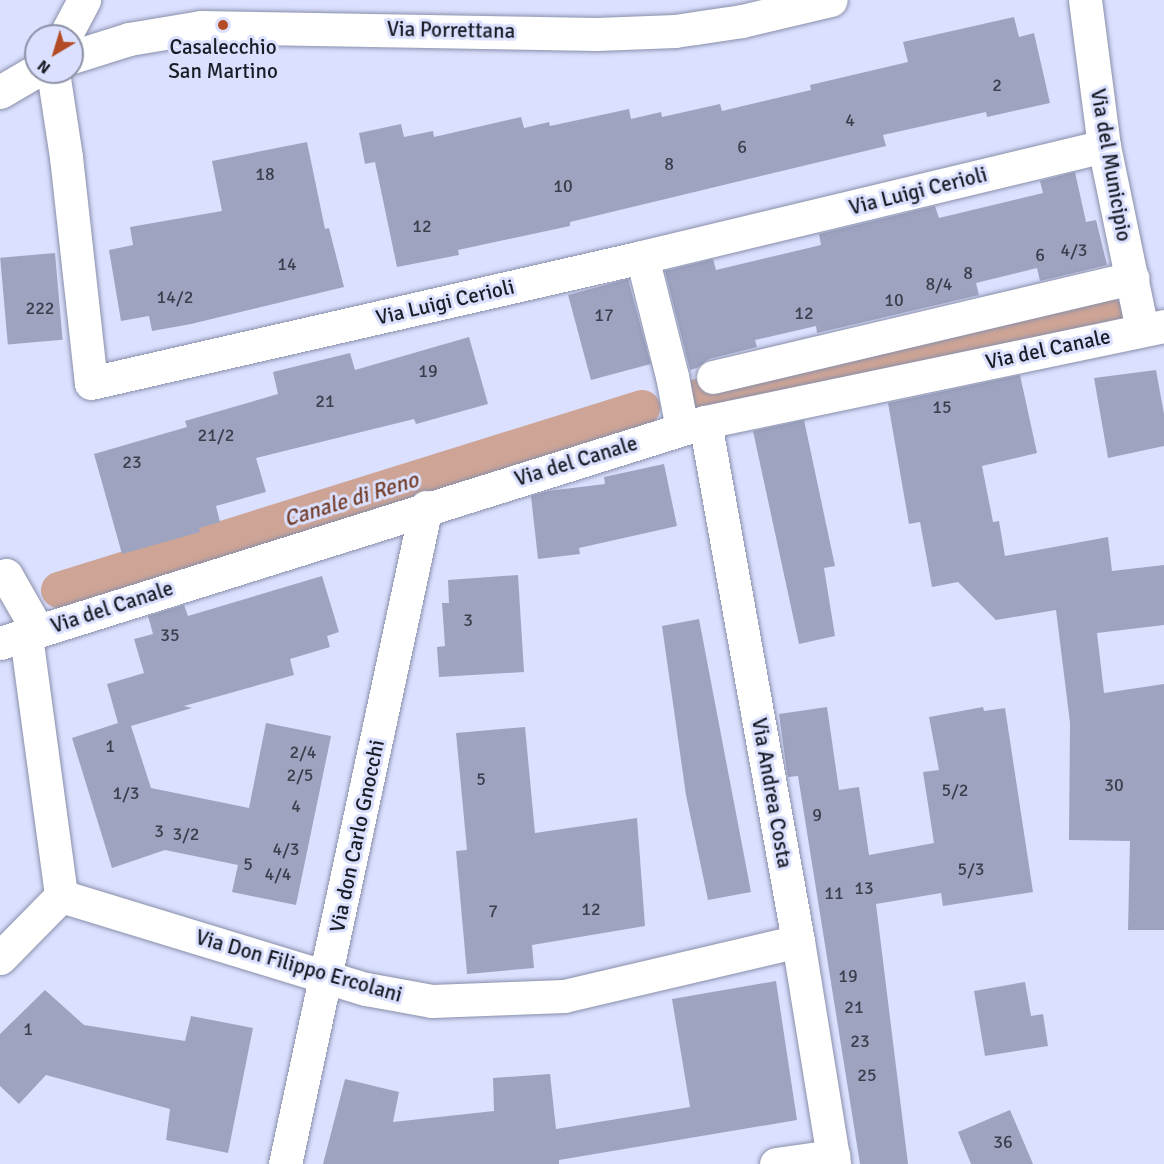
<!DOCTYPE html>
<style>
body{margin:0}
#map{position:relative;width:1164px;height:1164px;overflow:hidden;background:#dae0fe;font-family:Signika,sans-serif}
div>[style]{position:absolute}
.canal>*{height:36px;margin:-18px;padding:0 18px;transform-origin:18px;border-radius:18px;background:#cda496}
.building>*{inset:0;background:#9ea4c0;transform-origin:0 0}
.roads{filter:drop-shadow(0 0 2px #898faa) drop-shadow(0 0 2px #898faa)}
.street>*{height:33px;margin:-16.5px;padding:0 16.5px;transform-origin:16.5px;border-radius:16.5px;background:#fff}
.primary>*{height:33px;margin:-16.5px;padding:0 16.5px;transform-origin:16.5px;border-radius:16.5px;background:#fff}
.dots>*{width:16px;height:16px;translate:-50% -50%;box-sizing:border-box;border:3px solid #dae0fe;border-radius:50%}
span{translate:-50% -50%;white-space:nowrap;text-align:center;line-height:1.15;-webkit-text-stroke:6px #dae0fe;paint-order:stroke}
.number-label{font-size:18px;color:#3b3e4c}
.number-label span{-webkit-text-stroke-width:0}
.street-label{font-size:21px;color:#1a1c26}
.poi-label{font-size:21px;color:#1a1c26}
.water-label{font-size:22px;color:#753e2b;font-style:italic}
.north{position:absolute;left:24px;top:24px;width:60px;height:60px;box-sizing:border-box;background:#dae0fe;border:2px solid #8d92a8;border-radius:50%;rotate:218deg;font-size:16px;font-weight:700;line-height:24px;text-align:center;color:#1a1c26}
.north::after{content:'';display:block;margin:auto;width:21px;height:27px;background:#b34c26;clip-path:polygon(50% 0,100% 100%,50% 72%,0 100%)}
</style>
<div id="map">
<div class="canal">
<i style="left:698px;top:397px;width:417px;rotate:-11.3deg"></i>
<i style="left:59px;top:590px;width:611px;rotate:-17.34deg"></i>
</div>
<div class="building">
<i style="clip-path:polygon(1014px 17px,1019px 37px,1034px 33px,1050px 103px,987px 117px,986px 112px,883px 135px,886px 146px,570px 222px,570px 226px,458px 250px,459px 255px,397px 267px,375px 162px,365px 164px,359px 133px,401px 124px,404px 137px,433px 131px,434px 137px,521px 117px,524px 128px,549px 122px,550px 126px,629px 109px,631px 119px,661px 112px,662px 117px,720px 104px,722px 111px,811px 90px,810px 85px,908px 62px,903px 42px)"></i>
<i style="clip-path:polygon(307px 142px,325px 229px,329px 228px,344px 287px,191px 324px,152px 331px,149px 316px,121px 321px,109px 250px,133px 245px,130px 227px,222px 211px,212px 161px)"></i>
<i style="clip-path:polygon(1075px 172px,1086px 222px,1096px 220px,1107px 265px,1040px 281px,1037px 268px,976px 283px,979px 295px,817px 333px,816px 326px,755px 340px,757px 347px,709px 359px,697px 368px,690px 370px,665px 271px,713px 259px,716px 270px,821px 245px,819px 234px,935px 206px,939px 218px,1043px 193px,1040px 181px)"></i>
<i style="left:55px;top:253px;width:87px;height:55px;rotate:85deg"></i>
<i style="left:628px;top:279px;width:88px;height:62px;rotate:75deg"></i>
<i style="clip-path:polygon(469px 337px,488px 404px,416px 424px,414px 419px,256px 458px,266px 492px,216px 506px,220px 522px,199px 528px,200px 532px,122px 554px,94px 454px,187px 427px,185px 421px,278px 394px,273px 372px,350px 353px,355px 370px)"></i>
<i style="clip-path:polygon(1156px 370px,1164px 414px,1164px 446px,1108px 458px,1094px 378px)"></i>
<i style="clip-path:polygon(1020px 375px,1037px 453px,982px 466px,993px 522px,999px 521px,1005px 556px,1108px 537px,1112px 571px,1164px 565px,1164px 625px,1097px 633px,1104px 693px,1164px 684px,1164px 930px,1128px 930px,1130px 841px,1069px 840px,1070px 723px,1056px 610px,996px 620px,958px 582px,932px 587px,920px 522px,909px 524px,888px 403px)"></i>
<i style="clip-path:polygon(804px 420px,835px 566px,824px 568px,835px 636px,799px 644px,753px 431px)"></i>
<i style="clip-path:polygon(664px 464px,677px 526px,579px 548px,580px 554px,538px 559px,531px 496px,548px 491px,605px 484px,604px 477px)"></i>
<i style="clip-path:polygon(518px 575px,524px 672px,439px 677px,437px 647px,445px 646px,442px 603px,449px 603px,448px 580px)"></i>
<i style="clip-path:polygon(322px 576px,339px 632px,327px 636px,330px 647px,290px 659px,294px 675px,184px 706px,192px 708px,131px 726px,151px 788px,249px 808px,266px 723px,331px 736px,296px 905px,232px 892px,238px 865px,165px 850px,112px 868px,72px 738px,118px 723px,107px 684px,144px 673px,134px 639px,153px 634px,148px 616px,184px 605px,188px 616px)"></i>
<i style="clip-path:polygon(699px 619px,751px 892px,708px 900px,686px 795px,662px 626px)"></i>
<i style="clip-path:polygon(827px 707px,839px 790px,859px 787px,869px 855px,934px 843px,923px 772px,939px 770px,929px 717px,983px 707px,984px 711px,1005px 708px,1033px 892px,943px 906px,941px 893px,876px 904px,908px 1164px,860px 1164px,798px 776px,788px 777px,787px 772px,779px 714px)"></i>
<i style="clip-path:polygon(525px 727px,535px 833px,637px 818px,645px 926px,532px 945px,534px 968px,467px 974px,456px 851px,467px 850px,456px 733px)"></i>
<i style="clip-path:polygon(776px 981px,797px 1120px,559px 1160px,559px 1164px,323px 1164px,345px 1079px,399px 1092px,393px 1122px,494px 1111px,493px 1078px,550px 1074px,556px 1129px,690px 1107px,672px 999px)"></i>
<i style="clip-path:polygon(1025px 982px,1031px 1016px,1043px 1014px,1048px 1046px,985px 1056px,974px 991px)"></i>
<i style="clip-path:polygon(45px 990px,84px 1025px,185px 1041px,191px 1016px,253px 1028px,228px 1153px,166px 1140px,170px 1109px,46px 1075px,19px 1104px,0 1086px,0 1034px)"></i>
<i style="clip-path:polygon(1010px 1110px,1033px 1164px,971px 1164px,958px 1132px)"></i>
</div>
<div class="roads">
<div class="street">
<i style="left:1085px;top:0;width:147px;rotate:82.6deg"></i>
<i style="left:1104px;top:146px;width:187px;rotate:78.3deg"></i>
<i style="left:65px;top:36px;width:41px;rotate:-62.2deg"></i>
<i style="left:53px;top:72px;width:86px;rotate:81.3deg"></i>
<i style="left:66px;top:157px;width:227px;rotate:83.7deg"></i>
<i style="left:91px;top:383px;width:565px;rotate:-12.88deg"></i>
<i style="left:642px;top:257px;width:475px;rotate:-13.5deg"></i>
<i style="left:642px;top:257px;width:123px;rotate:75.9deg"></i>
<i style="left:672px;top:376px;width:54px;rotate:79.3deg"></i>
<i style="left:713px;top:377px;width:431px;rotate:-13.3deg"></i>
<i style="left:705px;top:422px;width:527px;rotate:79.84deg"></i>
<i style="left:798px;top:941px;width:226px;rotate:80.8deg"></i>
<i style="left:0;top:577px;width:6px;rotate:-18deg"></i>
<i style="left:6px;top:575px;width:64px;rotate:60.3deg"></i>
<i style="left:26px;top:636px;width:262px;rotate:82.3deg"></i>
<i style="left:0;top:643px;width:739px;rotate:-17.4deg"></i>
<i style="left:705px;top:422px;width:469px;rotate:-11.8deg"></i>
<i style="left:61px;top:896px;width:319px;rotate:17deg"></i>
<i style="left:366px;top:989px;width:67px;rotate:10.3deg"></i>
<i style="left:432px;top:1001px;width:132px;rotate:-2.2deg"></i>
<i style="left:564px;top:996px;width:240px;rotate:-13.2deg"></i>
<i style="left:0;top:958px;width:87px;rotate:-45.5deg"></i>
<i style="left:285px;top:1164px;width:672px;rotate:-77.89deg"></i>
<i style="left:776px;top:1164px;width:58px;rotate:-8deg"></i>
</div>
<div class="primary">
<i style="left:72px;top:57px;width:60px;rotate:-17.5deg"></i>
<i style="left:129px;top:39px;width:73px;rotate:-9.5deg"></i>
<i style="left:201px;top:27px;width:396px;rotate:1deg"></i>
<i style="left:597px;top:34px;width:78px;rotate:-2.2deg"></i>
<i style="left:675px;top:31px;width:68px;rotate:-8.5deg"></i>
<i style="left:742px;top:21px;width:91px;rotate:-13.3deg"></i>
<i style="left:0;top:92px;width:42px;rotate:-30.3deg"></i>
</div>
</div>
<div class="dots">
<i style="left:223px;top:25px;background:#b34c26"></i>
</div>
<div class="number-label">
<span style="left:997px;top:85px">2</span>
<span style="left:850px;top:120px">4</span>
<span style="left:742px;top:147px">6</span>
<span style="left:669px;top:164px">8</span>
<span style="left:265px;top:174px">18</span>
<span style="left:563px;top:186px">10</span>
<span style="left:422px;top:226px">12</span>
<span style="left:1074px;top:250px">4/3</span>
<span style="left:1040px;top:255px">6</span>
<span style="left:287px;top:264px">14</span>
<span style="left:968px;top:273px">8</span>
<span style="left:939px;top:284px">8/4</span>
<span style="left:175px;top:297px">14/2</span>
<span style="left:894px;top:300px">10</span>
<span style="left:40px;top:308px">222</span>
<span style="left:804px;top:313px">12</span>
<span style="left:604px;top:315px">17</span>
<span style="left:428px;top:371px">19</span>
<span style="left:325px;top:401px">21</span>
<span style="left:942px;top:407px">15</span>
<span style="left:216px;top:435px">21/2</span>
<span style="left:132px;top:462px">23</span>
<span style="left:468px;top:620px">3</span>
<span style="left:170px;top:635px">35</span>
<span style="left:110px;top:746px">1</span>
<span style="left:303px;top:752px">2/4</span>
<span style="left:300px;top:775px">2/5</span>
<span style="left:481px;top:779px">5</span>
<span style="left:1114px;top:785px">30</span>
<span style="left:955px;top:790px">5/2</span>
<span style="left:126px;top:793px">1/3</span>
<span style="left:296px;top:806px">4</span>
<span style="left:817px;top:815px">9</span>
<span style="left:159px;top:831px">3</span>
<span style="left:186px;top:834px">3/2</span>
<span style="left:286px;top:849px">4/3</span>
<span style="left:248px;top:864px">5</span>
<span style="left:971px;top:869px">5/3</span>
<span style="left:278px;top:874px">4/4</span>
<span style="left:864px;top:888px">13</span>
<span style="left:834px;top:893px">11</span>
<span style="left:591px;top:909px">12</span>
<span style="left:493px;top:911px">7</span>
<span style="left:848px;top:976px">19</span>
<span style="left:854px;top:1007px">21</span>
<span style="left:28px;top:1029px">1</span>
<span style="left:860px;top:1041px">23</span>
<span style="left:867px;top:1075px">25</span>
<span style="left:1003px;top:1142px">36</span>
</div>
<div class="street-label">
<span style="left:451px;top:30px;rotate:1deg">Via Porrettana</span>
<span style="left:1111px;top:165px;rotate:80deg">Via del Municipio</span>
<span style="left:918px;top:191px;rotate:-14deg">Via Luigi Cerioli</span>
<span style="left:445px;top:302px;rotate:-13deg">Via Luigi Cerioli</span>
<span style="left:1048px;top:349px;rotate:-12deg">Via del Canale</span>
<span style="left:576px;top:461px;rotate:-17deg">Via del Canale</span>
<span style="left:112px;top:607px;rotate:-18deg">Via del Canale</span>
<span style="left:772px;top:793px;rotate:80deg">Via Andrea Costa</span>
<span style="left:357px;top:836px;rotate:-78deg">Via don Carlo Gnocchi</span>
<span style="left:299px;top:966px;rotate:16deg">Via Don Filippo Ercolani</span>
</div>
<div class="poi-label">
<span style="left:223px;top:59px">Casalecchio<br>San Martino</span>
</div>
<div class="water-label">
<span style="left:351px;top:499px;rotate:-17deg">Canale di Reno</span>
</div>
<div class="north">N</div>
</div>
